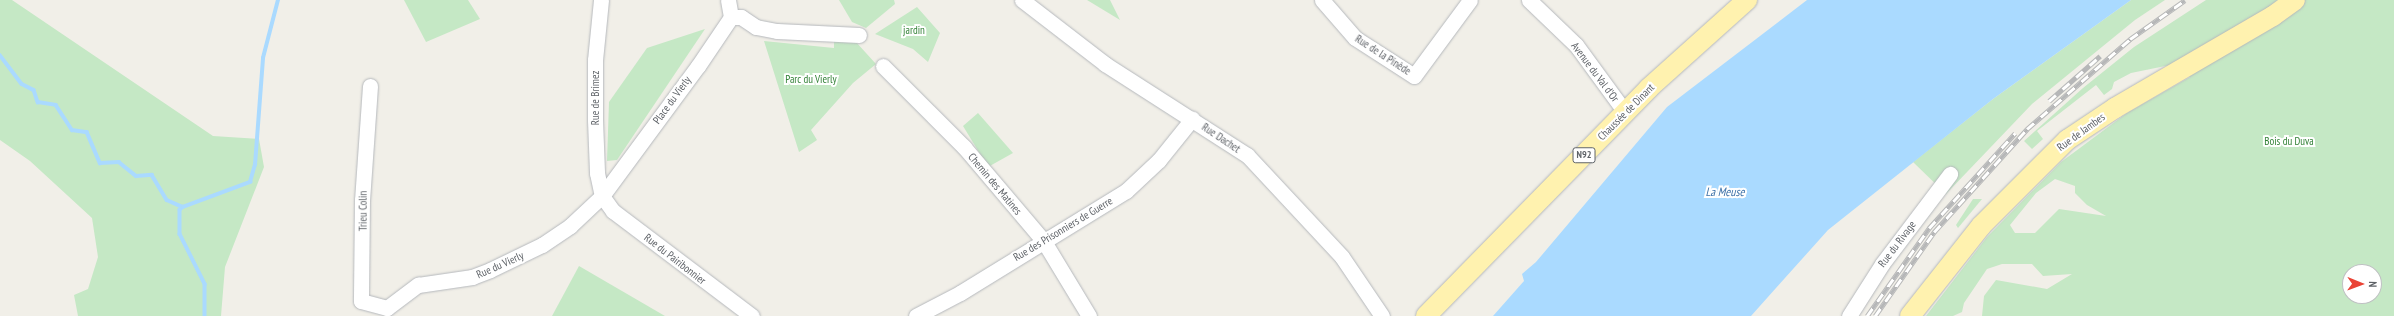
<!DOCTYPE html>
<meta charset="utf-8">
<style>
body{margin:0}
#map{position:relative;width:2394px;height:316px;overflow:hidden;background:#f1efe8;font-family:"PT Sans Narrow",sans-serif}
div>[style]{position:absolute}
.green>*{inset:0;background:#c5e8c5}
.water>*{inset:0;background:#aadaff}
.stream>*{height:3.5px;margin:-1.75px;padding:0 1.75px;transform-origin:1.75px;border-radius:1.75px;background:#aadaff}
.roads{filter:drop-shadow(0 0 1px #b5b8bc) drop-shadow(0 0 1px #b5b8bc)}
.minor>*{height:15px;margin:-7.5px;padding:0 7.5px;transform-origin:7.5px;border-radius:7.5px;background:#fff}
.major>*{height:20px;margin:-10px;padding:0 10px;transform-origin:10px;border-radius:10px;background:#fff2af}
.rail>*{height:4.5px;margin-top:-2.25px;transform-origin:0;background:repeating-linear-gradient(90deg,#fff 0 9px,#b6b7b8 0 18px);box-sizing:border-box;border-block:1px solid #b6b7b8}
span{translate:-50% -50%;white-space:nowrap;text-align:center;line-height:1.15;-webkit-text-stroke:4px #fff;paint-order:stroke}
.shield-label span{padding:1px 3px;background:#fff;border:1px solid;border-radius:3px;-webkit-text-stroke-width:0}
.shield-label{font-size:10px;color:#5f6368;font-weight:700}
.park-label{font-size:11px;color:#348238}
.street-label{font-size:11px;color:#5f6368}
.water-label{font-size:12px;color:#4174aa;font-style:italic}
.north{position:absolute;left:2342px;top:264px;width:40px;height:40px;box-sizing:border-box;background:#fff;border:1px solid #bfc1c3;border-radius:50%;rotate:91deg;font-size:11px;font-weight:700;line-height:16px;text-align:center;color:#5f6368}
.north::after{content:'';display:block;margin:auto;width:14px;height:18px;background:#ea4335;clip-path:polygon(50% 0,100% 100%,50% 72%,0 100%)}
</style>
<div id="map">
<div class="green">
<i style="clip-path:polygon(0 0,12px 0,213px 136px,259px 139px,264px 167px,225px 267px,221px 316px,78px 316px,74px 295px,88px 289px,98px 257px,92px 218px,30px 161px,0 140px)"></i>
<i style="clip-path:polygon(404px 0,468px 0,480px 19px,426px 42px)"></i>
<i style="clip-path:polygon(839px 0,894px 0,895px 4px,866px 28px,852px 22px)"></i>
<i style="clip-path:polygon(1087px 0,1110px 0,1120px 20px)"></i>
<i style="clip-path:polygon(2131px 0,2165px 0,2135px 20px,2032px 104px,1946px 194px,1913px 162px,1993px 99px)"></i>
<i style="clip-path:polygon(evenodd,2206px 0,2394px 0,2394px 316px,1982px 316px,1984px 296px,1996px 280px,2047px 289px,2072px 274px,2043px 276px,2032px 264px,2002px 264px,1987px 269px,1964px 303px,1962px 312px,1953px 316px,1926px 316px,1987px 237px,2061px 162px,2127px 113px,2190px 77px,2175px 64px,2131px 73px,2114px 82px,2112px 89px,2104px 95px,2096px 85px,2037px 131px,2043px 139px,2032px 149px,2024px 141px,2083px 88px,2134px 47px,2206px 0,2055px 179px,2075px 186px,2075px 193px,2087px 205px,2106px 216px,2059px 209px,2035px 233px,2015px 233px,2010px 225px,2036px 193px,2055px 179px,2206px 0,2350px 272px,2374px 272px,2374px 296px,2350px 296px,2350px 272px)"></i>
<i style="clip-path:polygon(917px 7px,940px 33px,928px 62px,913px 49px,875px 34px)"></i>
<i style="clip-path:polygon(705px 29px,617px 160px,607px 161px,609px 102px,647px 48px)"></i>
<i style="clip-path:polygon(764px 41px,834px 48px,834px 41px,856px 42px,876px 64px,853px 83px,811px 130px,817px 140px,799px 152px)"></i>
<i style="clip-path:polygon(978px 113px,1013px 153px,988px 167px,963px 126px)"></i>
<i style="clip-path:polygon(1973px 199px,1982px 199px,1958px 228px,1956px 225px)"></i>
<i style="clip-path:polygon(579px 266px,665px 316px,552px 316px)"></i>
</div>
<div class="water">
<i style="clip-path:polygon(1807px 0,2131px 0,1993px 99px,1828px 230px,1751px 316px,1493px 316px,1524px 281px,1522px 274px,1536px 262px,1667px 107px)"></i>
</div>
<div class="stream">
<i style="left:0;top:55px;width:36px;rotate:53deg"></i>
<i style="left:22px;top:84px;width:13px;rotate:27deg"></i>
<i style="left:34px;top:90px;width:13px;rotate:72deg"></i>
<i style="left:38px;top:102px;width:18px;rotate:9deg"></i>
<i style="left:56px;top:105px;width:30px;rotate:57deg"></i>
<i style="left:72px;top:130px;width:15px;rotate:8deg"></i>
<i style="left:87px;top:132px;width:34px;rotate:67deg"></i>
<i style="left:100px;top:163px;width:19px;rotate:-3deg"></i>
<i style="left:119px;top:162px;width:22px;rotate:39deg"></i>
<i style="left:136px;top:176px;width:16px;rotate:-4deg"></i>
<i style="left:152px;top:175px;width:29px;rotate:59deg"></i>
<i style="left:167px;top:200px;width:17px;rotate:24deg"></i>
<i style="left:183px;top:207px;width:4px;rotate:135deg"></i>
<i style="left:180px;top:210px;width:24px;rotate:90deg"></i>
<i style="left:180px;top:234px;width:56px;rotate:63.4deg"></i>
<i style="left:205px;top:284px;width:32px;rotate:90deg"></i>
<i style="left:183px;top:207px;width:72px;rotate:-20.5deg"></i>
<i style="left:250px;top:182px;width:18px;rotate:-74deg"></i>
<i style="left:255px;top:165px;width:107px;rotate:-85.7deg"></i>
<i style="left:263px;top:58px;width:60px;rotate:-75.5deg"></i>
</div>
<div class="roads">
<div class="minor">
<i style="left:601px;top:0;width:60px;rotate:95.7deg"></i>
<i style="left:595px;top:60px;width:60px;rotate:90deg"></i>
<i style="left:595px;top:120px;width:53px;rotate:87.8deg"></i>
<i style="left:597px;top:173px;width:24px;rotate:78deg"></i>
<i style="left:602px;top:196px;width:19px;rotate:54deg"></i>
<i style="left:613px;top:211px;width:174px;rotate:37.1deg"></i>
<i style="left:1022px;top:0;width:105px;rotate:37.6deg"></i>
<i style="left:1105px;top:64px;width:169px;rotate:32.7deg"></i>
<i style="left:1247px;top:155px;width:139px;rotate:47deg"></i>
<i style="left:1342px;top:257px;width:71px;rotate:55.9deg"></i>
<i style="left:1322px;top:0;width:50px;rotate:49deg"></i>
<i style="left:1355px;top:38px;width:70px;rotate:32.8deg"></i>
<i style="left:1414px;top:76px;width:94px;rotate:-53.6deg"></i>
<i style="left:1529px;top:0;width:65px;rotate:43.8deg"></i>
<i style="left:1576px;top:45px;width:83px;rotate:53.8deg"></i>
<i style="left:731px;top:17px;width:10px"></i>
<i style="left:741px;top:17px;width:18px;rotate:34deg"></i>
<i style="left:756px;top:27px;width:21px;rotate:11deg"></i>
<i style="left:777px;top:31px;width:82px;rotate:2.8deg"></i>
<i style="left:883px;top:66px;width:115px;rotate:45deg"></i>
<i style="left:964px;top:147px;width:122px;rotate:49.7deg"></i>
<i style="left:1043px;top:240px;width:89px;rotate:58.8deg"></i>
<i style="left:370px;top:86px;width:114px;rotate:94deg"></i>
<i style="left:362px;top:200px;width:101px;rotate:90.6deg"></i>
<i style="left:361px;top:301px;width:27px;rotate:15deg"></i>
<i style="left:387px;top:308px;width:39px;rotate:-37deg"></i>
<i style="left:418px;top:285px;width:55px;rotate:-8.4deg"></i>
<i style="left:472px;top:277px;width:19px;rotate:-21deg"></i>
<i style="left:490px;top:270px;width:58px;rotate:-25.7deg"></i>
<i style="left:542px;top:245px;width:34px;rotate:-34deg"></i>
<i style="left:570px;top:226px;width:44px;rotate:-43.2deg"></i>
<i style="left:602px;top:196px;width:162px;rotate:-53.6deg"></i>
<i style="left:698px;top:66px;width:59px;rotate:-56deg"></i>
<i style="left:731px;top:17px;width:17px;rotate:-100deg"></i>
<i style="left:916px;top:316px;width:50px;rotate:-27.6deg"></i>
<i style="left:960px;top:293px;width:195px;rotate:-31.6deg"></i>
<i style="left:1126px;top:191px;width:45px;rotate:-43.2deg"></i>
<i style="left:1159px;top:160px;width:53px;rotate:-51.2deg"></i>
<i style="left:1849px;top:316px;width:62px;rotate:-57.6deg"></i>
<i style="left:1882px;top:264px;width:113px;rotate:-52.9deg"></i>
</div>
<div class="major">
<i style="left:1426px;top:316px;width:319px;rotate:-45.6deg"></i>
<i style="left:1649px;top:88px;width:132px;rotate:-41.9deg"></i>
<i style="left:1910px;top:316px;width:115px;rotate:-51.7deg"></i>
<i style="left:1981px;top:226px;width:122px;rotate:-45deg"></i>
<i style="left:2067px;top:140px;width:58px;rotate:-33.7deg"></i>
<i style="left:2115px;top:108px;width:183px;rotate:-30.2deg"></i>
<i style="left:2273px;top:16px;width:27px;rotate:-36deg"></i>
</div>
</div>
<div class="rail">
<i style="left:2049px;top:101px;width:68px;rotate:-41.4deg"></i>
<i style="left:1867px;top:316px;width:108px;rotate:-54.8deg"></i>
<i style="left:1929px;top:228px;width:128px;rotate:-47.8deg"></i>
<i style="left:1875px;top:316px;width:103px;rotate:-54.9deg"></i>
<i style="left:1934px;top:232px;width:139px;rotate:-47.9deg"></i>
<i style="left:2027px;top:129px;width:137px;rotate:-41.1deg"></i>
<i style="left:2130px;top:39px;width:67px;rotate:-35.3deg"></i>
</div>
<div class="shield-label">
<span style="left:1584px;top:155px">N92</span>
</div>
<div class="park-label">
<span style="left:914px;top:30px">jardin</span>
<span style="left:811px;top:79px">Parc du Vierly</span>
<span style="left:2289px;top:141px">Bois du Duva</span>
</div>
<div class="street-label">
<span style="left:1383px;top:55px;rotate:33deg">Rue de la Pinède</span>
<span style="left:1595px;top:72px;rotate:53deg">Avenue du Val d'Or</span>
<span style="left:595px;top:98px;rotate:-90deg">Rue de Brimez</span>
<span style="left:672px;top:100px;rotate:-54deg">Place du Vierly</span>
<span style="left:1626px;top:112px;rotate:-45deg">Chaussée de Dinant</span>
<span style="left:2081px;top:132px;rotate:-36deg">Rue de Jambes</span>
<span style="left:1221px;top:138px;rotate:34deg">Rue Dachet</span>
<span style="left:995px;top:184px;rotate:50deg">Chemin des Matines</span>
<span style="left:363px;top:211px;rotate:-90deg">Trieu Colin</span>
<span style="left:1063px;top:229px;rotate:-31deg">Rue des Prisonniers de Guerre</span>
<span style="left:1897px;top:244px;rotate:-53deg">Rue du Rivage</span>
<span style="left:675px;top:259px;rotate:38deg">Rue du Pairibonnier</span>
<span style="left:500px;top:265px;rotate:-24deg">Rue du Vierly</span>
</div>
<div class="water-label">
<span style="left:1725px;top:192px">La Meuse</span>
</div>
<div class="north">N</div>
</div>
